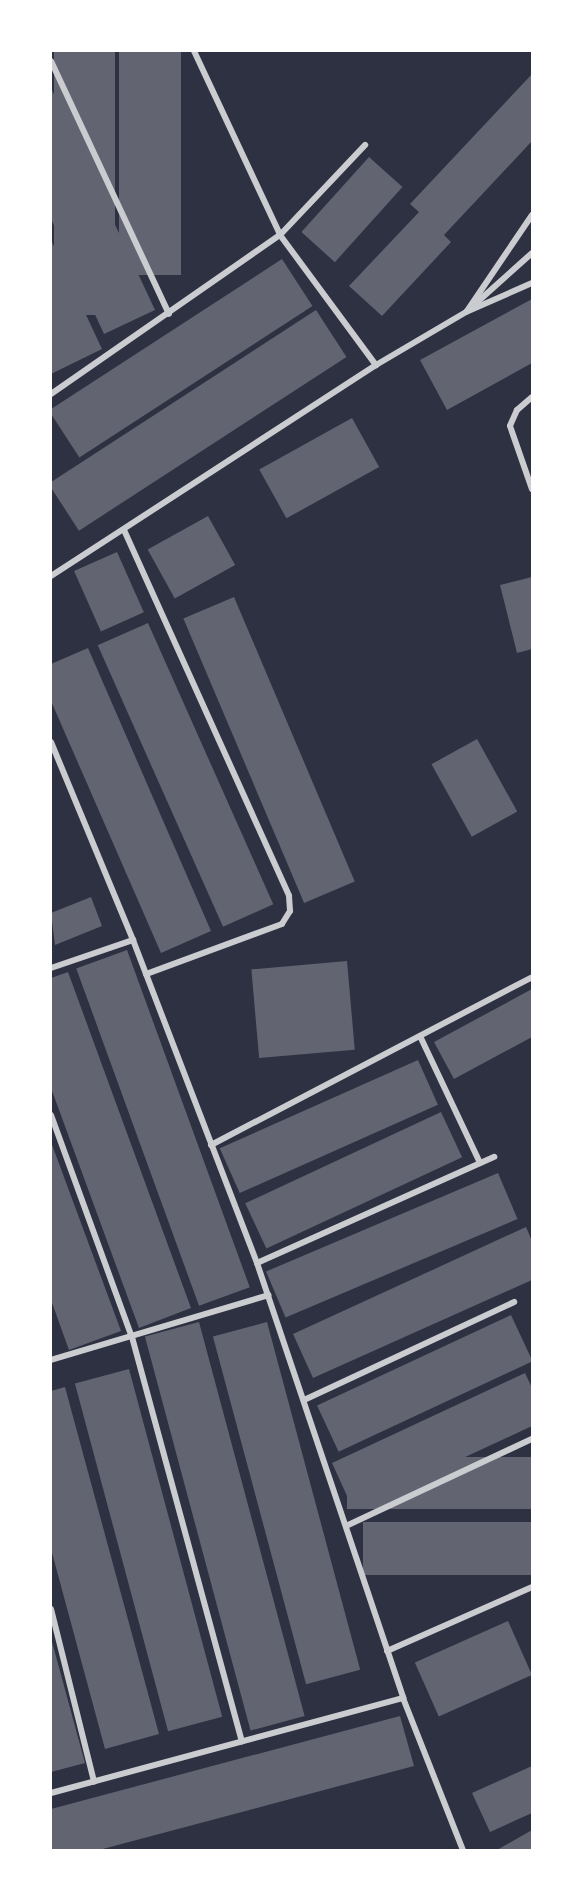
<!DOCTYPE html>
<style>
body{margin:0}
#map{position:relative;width:583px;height:1901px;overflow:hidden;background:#2d3142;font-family:"Nunito Sans",sans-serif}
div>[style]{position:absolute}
.building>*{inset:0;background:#626471;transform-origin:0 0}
.minor>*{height:6px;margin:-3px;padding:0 3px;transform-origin:3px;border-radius:3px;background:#caccd0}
span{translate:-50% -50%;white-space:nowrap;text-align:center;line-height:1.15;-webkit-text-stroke:4.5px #fff;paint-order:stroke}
.frame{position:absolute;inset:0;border:52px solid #fff;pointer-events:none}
</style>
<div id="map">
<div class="building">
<i style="left:54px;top:51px;width:61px;height:264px"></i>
<i style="left:119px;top:51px;width:62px;height:224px"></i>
<i style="clip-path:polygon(532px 74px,532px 141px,444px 235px,451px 242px,382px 316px,349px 286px,419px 212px,410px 204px)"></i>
<i style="clip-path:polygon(51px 88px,155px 310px,104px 334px,51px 219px)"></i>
<i style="left:369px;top:157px;width:45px;height:101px;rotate:42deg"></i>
<i style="clip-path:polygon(51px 240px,102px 349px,51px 374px)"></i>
<i style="left:282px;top:259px;width:56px;height:278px;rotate:57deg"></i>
<i style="clip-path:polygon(532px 299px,532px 363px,447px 410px,420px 360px)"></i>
<i style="left:316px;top:310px;width:56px;height:319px;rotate:57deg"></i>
<i style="left:352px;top:418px;width:56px;height:106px;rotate:61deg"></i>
<i style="left:208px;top:516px;width:56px;height:69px;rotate:61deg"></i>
<i style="left:117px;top:552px;width:66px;height:47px;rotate:66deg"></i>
<i style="clip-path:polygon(532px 577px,532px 649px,517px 653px,500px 585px)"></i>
<i style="left:234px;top:597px;width:309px;height:55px;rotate:67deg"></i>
<i style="left:148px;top:623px;width:308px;height:55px;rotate:66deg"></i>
<i style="clip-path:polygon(88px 648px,211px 931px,161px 953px,51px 701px,51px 664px)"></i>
<i style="left:477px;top:739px;width:83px;height:52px;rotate:61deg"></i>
<i style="clip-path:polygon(91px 897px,102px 926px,55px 945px,51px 913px)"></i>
<i style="left:127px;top:950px;width:359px;height:54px;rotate:70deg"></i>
<i style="left:347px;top:961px;width:89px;height:96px;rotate:85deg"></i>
<i style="clip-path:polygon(68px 972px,191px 1308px,139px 1328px,51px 1088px,51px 978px)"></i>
<i style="clip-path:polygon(532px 989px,532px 1037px,454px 1079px,434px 1042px)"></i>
<i style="left:418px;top:1060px;width:49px;height:217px;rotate:66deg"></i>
<i style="left:441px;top:1112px;width:50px;height:216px;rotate:65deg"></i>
<i style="clip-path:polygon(51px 1142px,121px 1331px,69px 1350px,51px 1300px)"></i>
<i style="left:498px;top:1173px;width:50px;height:252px;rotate:67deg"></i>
<i style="clip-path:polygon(526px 1227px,532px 1241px,532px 1280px,313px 1378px,293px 1334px)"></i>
<i style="left:511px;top:1315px;width:51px;height:214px;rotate:65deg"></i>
<i style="left:199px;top:1322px;width:408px;height:56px;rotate:75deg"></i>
<i style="left:267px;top:1322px;width:360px;height:56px;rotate:75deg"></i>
<i style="left:129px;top:1369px;width:360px;height:56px;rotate:75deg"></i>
<i style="clip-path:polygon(525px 1373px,532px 1388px,532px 1426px,353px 1509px,332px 1463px)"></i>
<i style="clip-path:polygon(65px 1387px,159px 1734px,105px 1749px,51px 1549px,51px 1391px)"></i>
<i style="left:532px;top:1457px;width:52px;height:185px;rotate:90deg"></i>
<i style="left:532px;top:1522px;width:53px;height:169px;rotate:90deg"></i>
<i style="left:508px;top:1621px;width:59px;height:102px;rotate:66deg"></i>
<i style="clip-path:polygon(51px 1638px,85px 1763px,51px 1772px)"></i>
<i style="clip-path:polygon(400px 1716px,414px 1766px,99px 1850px,51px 1850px,51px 1809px)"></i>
<i style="clip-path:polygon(532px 1766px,532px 1813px,490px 1832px,472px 1793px)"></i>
<i style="clip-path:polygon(532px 1830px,532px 1850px,497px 1850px)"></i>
</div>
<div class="minor">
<i style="left:194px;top:51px;width:203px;rotate:64.9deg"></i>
<i style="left:280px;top:235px;width:124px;rotate:-46.6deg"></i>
<i style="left:51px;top:61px;width:279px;rotate:65deg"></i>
<i style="left:474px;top:305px;width:78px;rotate:-41.9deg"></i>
<i style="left:467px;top:311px;width:116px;rotate:-55.9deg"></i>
<i style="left:51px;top:394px;width:279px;rotate:-34.8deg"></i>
<i style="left:280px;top:235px;width:162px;rotate:53.6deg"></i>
<i style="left:532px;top:397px;width:20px;rotate:139deg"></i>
<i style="left:517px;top:410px;width:17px;rotate:114deg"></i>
<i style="left:510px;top:426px;width:67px;rotate:70.8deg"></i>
<i style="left:124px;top:530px;width:401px;rotate:65.7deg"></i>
<i style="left:289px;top:896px;width:15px;rotate:86deg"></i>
<i style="left:290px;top:911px;width:15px;rotate:122deg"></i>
<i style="left:282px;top:924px;width:145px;rotate:159.8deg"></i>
<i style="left:51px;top:576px;width:387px;rotate:-33deg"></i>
<i style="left:376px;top:365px;width:104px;rotate:-30.5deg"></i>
<i style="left:466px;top:312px;width:72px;rotate:-23.7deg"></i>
<i style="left:51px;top:742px;width:214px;rotate:67.5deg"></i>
<i style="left:133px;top:940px;width:346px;rotate:69deg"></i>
<i style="left:257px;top:1263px;width:459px;rotate:71.4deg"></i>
<i style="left:403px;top:1698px;width:163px;rotate:68.5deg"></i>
<i style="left:51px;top:968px;width:87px;rotate:-18.9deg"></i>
<i style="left:420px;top:1036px;width:140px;rotate:64.7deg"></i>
<i style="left:51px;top:1115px;width:236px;rotate:70deg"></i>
<i style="left:132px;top:1337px;width:419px;rotate:74.8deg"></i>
<i style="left:211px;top:1145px;width:362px;rotate:-27.6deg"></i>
<i style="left:257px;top:1263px;width:260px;rotate:-24.1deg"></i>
<i style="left:51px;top:1360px;width:227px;rotate:-16.6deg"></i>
<i style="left:304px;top:1400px;width:232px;rotate:-25deg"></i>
<i style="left:346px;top:1526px;width:205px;rotate:-25.1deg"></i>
<i style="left:51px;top:1609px;width:178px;rotate:76deg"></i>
<i style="left:387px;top:1651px;width:158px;rotate:-23.8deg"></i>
<i style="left:51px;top:1793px;width:365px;rotate:-15.1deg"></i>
</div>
<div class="frame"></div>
</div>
